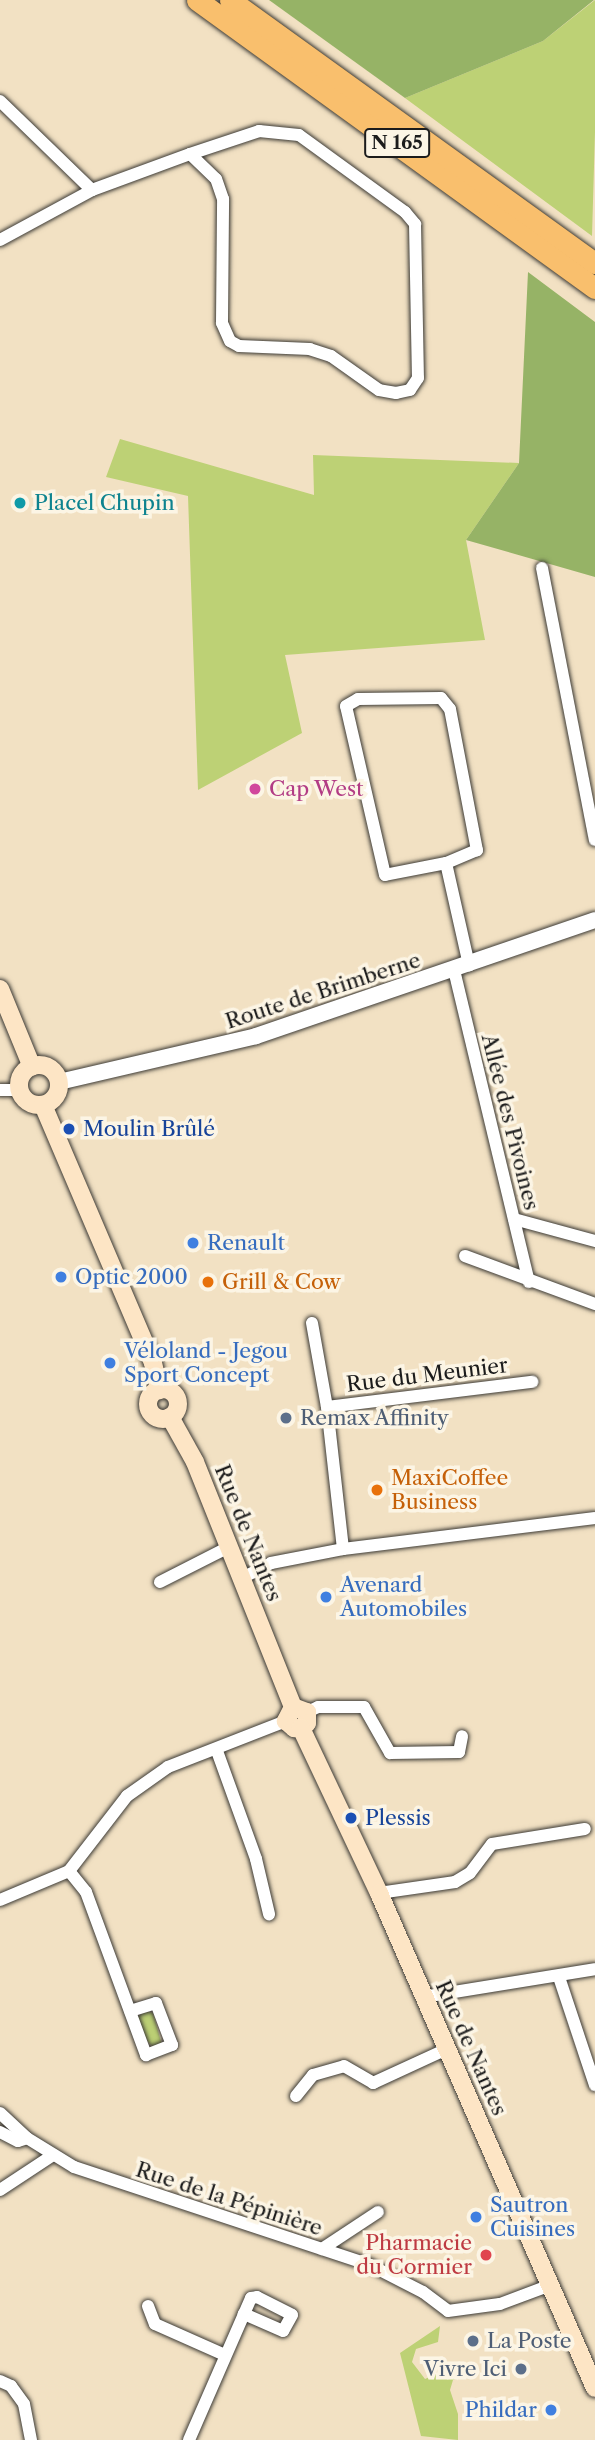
<!DOCTYPE html>
<meta charset="utf-8">
<style>
body{margin:0}
#map{position:relative;width:595px;height:2440px;overflow:hidden;background:#f2e1c3;font-family:"Libre Caslon Text",serif}
div>[style]{position:absolute}
.green>*{inset:0;background:#bdd175}
.forest>*{inset:0;background:#96b366}
.roads{filter:drop-shadow(0 0 2px #3c3a35) drop-shadow(0 0 2px #3c3a35)}
.minor>*{height:12px;margin:-6px;padding:0 6px;transform-origin:6px;border-radius:6px;background:#fff}
.tertiary>*{height:16px;margin:-8px;padding:0 8px;transform-origin:8px;border-radius:8px;background:#fff}
.secondary>*{height:18px;margin:-9px;padding:0 9px;transform-origin:9px;border-radius:9px;background:#fde5c5}
.secondary>.ring{margin:-9px;padding:0;box-sizing:content-box;background:none;border:18px solid #fde5c5;border-radius:50%}
.trunk>*{height:21px;margin:-10.5px;padding:0 10.5px;transform-origin:10.5px;border-radius:10.5px;background:#f9bf6d}
.dots>*{width:19px;height:19px;translate:-50% -50%;box-sizing:border-box;border:4px solid #fcf5e5;border-radius:50%}
span{translate:-50% -50%;white-space:nowrap;text-align:center;line-height:1.15;-webkit-text-stroke:7px #fcf5e5;paint-order:stroke}
.shield-label span{padding:2px 5px;background:#fcf5e5;border:2px solid;border-radius:5px;-webkit-text-stroke-width:0}
.shield-label{font-size:19px;color:#1c1c1c;font-weight:700}
.culture-label{font-size:21px;color:#0d838f}
.left{translate:0 -50%;text-align:left}
.hotel-label{font-size:21px;color:#b23c85}
.street-label{font-size:21px;color:#1c1c1c}
.transit-label{font-size:21px;color:#164399}
.shop-label{font-size:21px;color:#366cbe}
.right{translate:-100% -50%;text-align:right}
.food-label{font-size:21px;color:#c56008}
.service-label{font-size:21px;color:#4e5e75}
.health-label{font-size:21px;color:#be3a42}
</style>
<div id="map">
<div class="green">
<i style="clip-path:polygon(595px 0,595px 132px,592px 236px,405px 98px,543px 41px)"></i>
<i style="clip-path:polygon(120px 439px,314px 495px,313px 455px,519px 463px,466px 540px,485px 640px,285px 655px,302px 733px,198px 790px,188px 496px,106px 477px)"></i>
<i style="clip-path:polygon(145px 2011px,153px 2013px,162px 2045px,154px 2048px,145px 2039px,138px 2017px)"></i>
<i style="clip-path:polygon(440px 2326px,438px 2342px,416px 2349px,412px 2362px,425px 2379px,456px 2365px,459px 2378px,453px 2380px,450px 2390px,458px 2414px,458px 2440px,421px 2436px,400px 2353px)"></i>
</div>
<div class="forest">
<i style="clip-path:polygon(269px 0,594px 0,543px 41px,405px 98px)"></i>
<i style="clip-path:polygon(528px 272px,595px 322px,595px 577px,466px 540px,519px 463px)"></i>
</div>
<div class="roads">
<div class="minor">
<i style="left:0;top:101px;width:128px;rotate:44.1deg"></i>
<i style="left:0;top:240px;width:105px;rotate:-28.5deg"></i>
<i style="left:92px;top:190px;width:104px;rotate:-20.2deg"></i>
<i style="left:190px;top:154px;width:73px;rotate:-18.4deg"></i>
<i style="left:259px;top:131px;width:40px;rotate:5.7deg"></i>
<i style="left:299px;top:135px;width:131px;rotate:36deg"></i>
<i style="left:405px;top:212px;width:16px;rotate:50deg"></i>
<i style="left:415px;top:224px;width:154px;rotate:88.9deg"></i>
<i style="left:418px;top:378px;width:14px;rotate:124deg"></i>
<i style="left:410px;top:390px;width:14px;rotate:168deg"></i>
<i style="left:396px;top:393px;width:17px;rotate:-170deg"></i>
<i style="left:379px;top:390px;width:59px;rotate:-144.7deg"></i>
<i style="left:331px;top:356px;width:22px;rotate:-162deg"></i>
<i style="left:310px;top:349px;width:71px;rotate:-177.6deg"></i>
<i style="left:239px;top:346px;width:10px;rotate:-151deg"></i>
<i style="left:230px;top:341px;width:20px;rotate:-114deg"></i>
<i style="left:222px;top:323px;width:124px;rotate:-89.5deg"></i>
<i style="left:223px;top:199px;width:21px;rotate:-109deg"></i>
<i style="left:216px;top:179px;width:36px;rotate:-136deg"></i>
<i style="left:542px;top:568px;width:277px;rotate:79deg"></i>
<i style="left:441px;top:698px;width:14px;rotate:51deg"></i>
<i style="left:450px;top:709px;width:144px;rotate:79.2deg"></i>
<i style="left:477px;top:850px;width:34px;rotate:157deg"></i>
<i style="left:446px;top:863px;width:62px;rotate:168.9deg"></i>
<i style="left:385px;top:875px;width:173px;rotate:-103deg"></i>
<i style="left:346px;top:706px;width:14px;rotate:-30deg"></i>
<i style="left:358px;top:699px;width:83px;rotate:-0.7deg"></i>
<i style="left:446px;top:863px;width:105px;rotate:77.3deg"></i>
<i style="left:454px;top:970px;width:321px;rotate:76.5deg"></i>
<i style="left:0;top:1090px;width:20px"></i>
<i style="left:514px;top:1219px;width:84px;rotate:15.2deg"></i>
<i style="left:465px;top:1256px;width:139px;rotate:20.3deg"></i>
<i style="left:312px;top:1323px;width:85px;rotate:79.9deg"></i>
<i style="left:343px;top:1549px;width:143px;rotate:-96.4deg"></i>
<i style="left:327px;top:1407px;width:207px;rotate:-7deg"></i>
<i style="left:242px;top:1578px;width:33px;rotate:-27deg"></i>
<i style="left:271px;top:1563px;width:73px;rotate:-11deg"></i>
<i style="left:343px;top:1549px;width:254px;rotate:-7deg"></i>
<i style="left:160px;top:1582px;width:77px;rotate:-26.9deg"></i>
<i style="left:307px;top:1712px;width:12px;rotate:-24deg"></i>
<i style="left:318px;top:1707px;width:46px"></i>
<i style="left:364px;top:1707px;width:53px;rotate:60.5deg"></i>
<i style="left:390px;top:1753px;width:69px;rotate:-0.8deg"></i>
<i style="left:459px;top:1752px;width:16px;rotate:-79deg"></i>
<i style="left:217px;top:1751px;width:115px;rotate:70.1deg"></i>
<i style="left:256px;top:1859px;width:57px;rotate:76.7deg"></i>
<i style="left:69px;top:1871px;width:27px;rotate:51deg"></i>
<i style="left:86px;top:1892px;width:174px;rotate:69.8deg"></i>
<i style="left:146px;top:2055px;width:28px;rotate:-21deg"></i>
<i style="left:172px;top:2045px;width:45px;rotate:-110.9deg"></i>
<i style="left:156px;top:2003px;width:27px;rotate:163deg"></i>
<i style="left:379px;top:1893px;width:77px;rotate:-8.2deg"></i>
<i style="left:455px;top:1882px;width:17px;rotate:-31deg"></i>
<i style="left:470px;top:1873px;width:36px;rotate:-53deg"></i>
<i style="left:492px;top:1844px;width:94px;rotate:-9.2deg"></i>
<i style="left:0;top:1900px;width:75px;rotate:-22.8deg"></i>
<i style="left:69px;top:1871px;width:95px;rotate:-52.3deg"></i>
<i style="left:127px;top:1796px;width:50px;rotate:-35.3deg"></i>
<i style="left:168px;top:1767px;width:127px;rotate:-21.3deg"></i>
<i style="left:559px;top:1977px;width:114px;rotate:71.6deg"></i>
<i style="left:423px;top:1997px;width:174px;rotate:-9.2deg"></i>
<i style="left:296px;top:2096px;width:27px;rotate:-51deg"></i>
<i style="left:313px;top:2075px;width:32px;rotate:-16deg"></i>
<i style="left:344px;top:2066px;width:34px;rotate:30deg"></i>
<i style="left:373px;top:2083px;width:81px;rotate:-24.7deg"></i>
<i style="left:0;top:2113px;width:37px;rotate:43deg"></i>
<i style="left:27px;top:2138px;width:55px;rotate:31.7deg"></i>
<i style="left:74px;top:2167px;width:312px;rotate:18.3deg"></i>
<i style="left:370px;top:2265px;width:59px;rotate:27deg"></i>
<i style="left:423px;top:2292px;width:31px;rotate:37deg"></i>
<i style="left:448px;top:2311px;width:52px;rotate:-7.7deg"></i>
<i style="left:500px;top:2304px;width:51px;rotate:-20.6deg"></i>
<i style="left:0;top:2132px;width:20px;rotate:27deg"></i>
<i style="left:18px;top:2141px;width:9px;rotate:-18deg"></i>
<i style="left:0;top:2190px;width:64px;rotate:-33.4deg"></i>
<i style="left:322px;top:2249px;width:67px;rotate:-33.5deg"></i>
<i style="left:148px;top:2306px;width:19px;rotate:69deg"></i>
<i style="left:155px;top:2324px;width:77px;rotate:23.9deg"></i>
<i style="left:0;top:2381px;width:12px;rotate:24deg"></i>
<i style="left:11px;top:2386px;width:22px;rotate:54deg"></i>
<i style="left:24px;top:2404px;width:37px;rotate:79deg"></i>
<i style="left:189px;top:2440px;width:155px;rotate:-66.4deg"></i>
<i style="left:251px;top:2298px;width:6px;rotate:-9deg"></i>
<i style="left:257px;top:2297px;width:39px;rotate:27deg"></i>
<i style="left:292px;top:2315px;width:18px;rotate:119deg"></i>
<i style="left:283px;top:2331px;width:43px;rotate:-156.4deg"></i>
</div>
<div class="tertiary">
<i style="left:59px;top:1082px;width:202px;rotate:-13.1deg"></i>
<i style="left:256px;top:1036px;width:358px;rotate:-18.9deg"></i>
</div>
<div class="secondary">
<i style="left:0;top:989px;width:84px;rotate:67.7deg"></i>
<i class="ring" style="left:19px;top:1065px;width:22px;height:22px"></i>
<i style="left:43px;top:1105px;width:280px;rotate:66.9deg"></i>
<i style="left:153px;top:1363px;width:28px;rotate:77deg"></i>
<i class="ring" style="left:148px;top:1389px;width:12px;height:12px"></i>
<i style="left:170px;top:1417px;width:51px;rotate:60.9deg"></i>
<i style="left:195px;top:1462px;width:264px;rotate:68.2deg"></i>
<i style="left:293px;top:1707px;width:16px;rotate:117deg"></i>
<i style="left:286px;top:1721px;width:11px;rotate:41deg"></i>
<i style="left:294px;top:1728px;width:7px"></i>
<i style="left:293px;top:1707px;width:15px;rotate:20deg"></i>
<i style="left:307px;top:1712px;width:11px;rotate:90deg"></i>
<i style="left:307px;top:1723px;width:8px;rotate:140deg"></i>
<i style="left:301px;top:1728px;width:183px;rotate:64.7deg"></i>
<i style="left:379px;top:1893px;width:540px;rotate:66.43deg"></i>
</div>
<div class="trunk">
<i style="left:197px;top:0;width:491px;rotate:35.9deg"></i>
<i style="left:230px;top:0;width:450px;rotate:35.8deg"></i>
</div>
</div>
<div class="dots">
<i style="left:20px;top:503px;background:#0f9aa8"></i>
<i style="left:255px;top:789px;background:#d1479c"></i>
<i style="left:69px;top:1129px;background:#1a4fb4"></i>
<i style="left:193px;top:1243px;background:#3f7fe0"></i>
<i style="left:61px;top:1277px;background:#3f7fe0"></i>
<i style="left:208px;top:1282px;background:#e8710a"></i>
<i style="left:110px;top:1363px;background:#3f7fe0"></i>
<i style="left:286px;top:1418px;background:#5c6f8a"></i>
<i style="left:377px;top:1490px;background:#e8710a"></i>
<i style="left:326px;top:1597px;background:#3f7fe0"></i>
<i style="left:351px;top:1818px;background:#1a4fb4"></i>
<i style="left:476px;top:2217px;background:#3f7fe0"></i>
<i style="left:486px;top:2255px;background:#e0444e"></i>
<i style="left:473px;top:2341px;background:#5c6f8a"></i>
<i style="left:521px;top:2369px;background:#5c6f8a"></i>
<i style="left:551px;top:2410px;background:#3f7fe0"></i>
</div>
<div class="shield-label">
<span style="left:397px;top:143px">N 165</span>
</div>
<div class="culture-label">
<span class="left" style="left:34px;top:503px">Placel Chupin</span>
</div>
<div class="hotel-label">
<span class="left" style="left:269px;top:789px">Cap West</span>
</div>
<div class="street-label">
<span style="left:323px;top:991px;rotate:-18deg">Route de Brimberne</span>
<span style="left:510px;top:1122px;rotate:76deg">Allée des Pivoines</span>
<span style="left:427px;top:1375px;rotate:-7deg">Rue du Meunier</span>
<span style="left:248px;top:1533px;rotate:68deg">Rue de Nantes</span>
<span style="left:471px;top:2048px;rotate:66deg">Rue de Nantes</span>
<span style="left:229px;top:2199px;rotate:18deg">Rue de la Pépinière</span>
</div>
<div class="transit-label">
<span class="left" style="left:83px;top:1129px">Moulin Brûlé</span>
<span class="left" style="left:365px;top:1818px">Plessis</span>
</div>
<div class="shop-label">
<span class="left" style="left:207px;top:1243px">Renault</span>
<span class="left" style="left:75px;top:1277px">Optic 2000</span>
<span class="left" style="left:124px;top:1363px">Véloland - Jegou<br>Sport Concept</span>
<span class="left" style="left:340px;top:1597px">Avenard<br>Automobiles</span>
<span class="left" style="left:490px;top:2217px">Sautron<br>Cuisines</span>
<span class="right" style="left:537px;top:2410px">Phildar</span>
</div>
<div class="food-label">
<span class="left" style="left:222px;top:1282px">Grill &amp; Cow</span>
<span class="left" style="left:391px;top:1490px">MaxiCoffee<br>Business</span>
</div>
<div class="service-label">
<span class="left" style="left:300px;top:1418px">Remax Affinity</span>
<span class="left" style="left:487px;top:2341px">La Poste</span>
<span class="right" style="left:507px;top:2369px">Vivre Ici</span>
</div>
<div class="health-label">
<span class="right" style="left:472px;top:2255px">Pharmacie<br>du Cormier</span>
</div>
</div>
